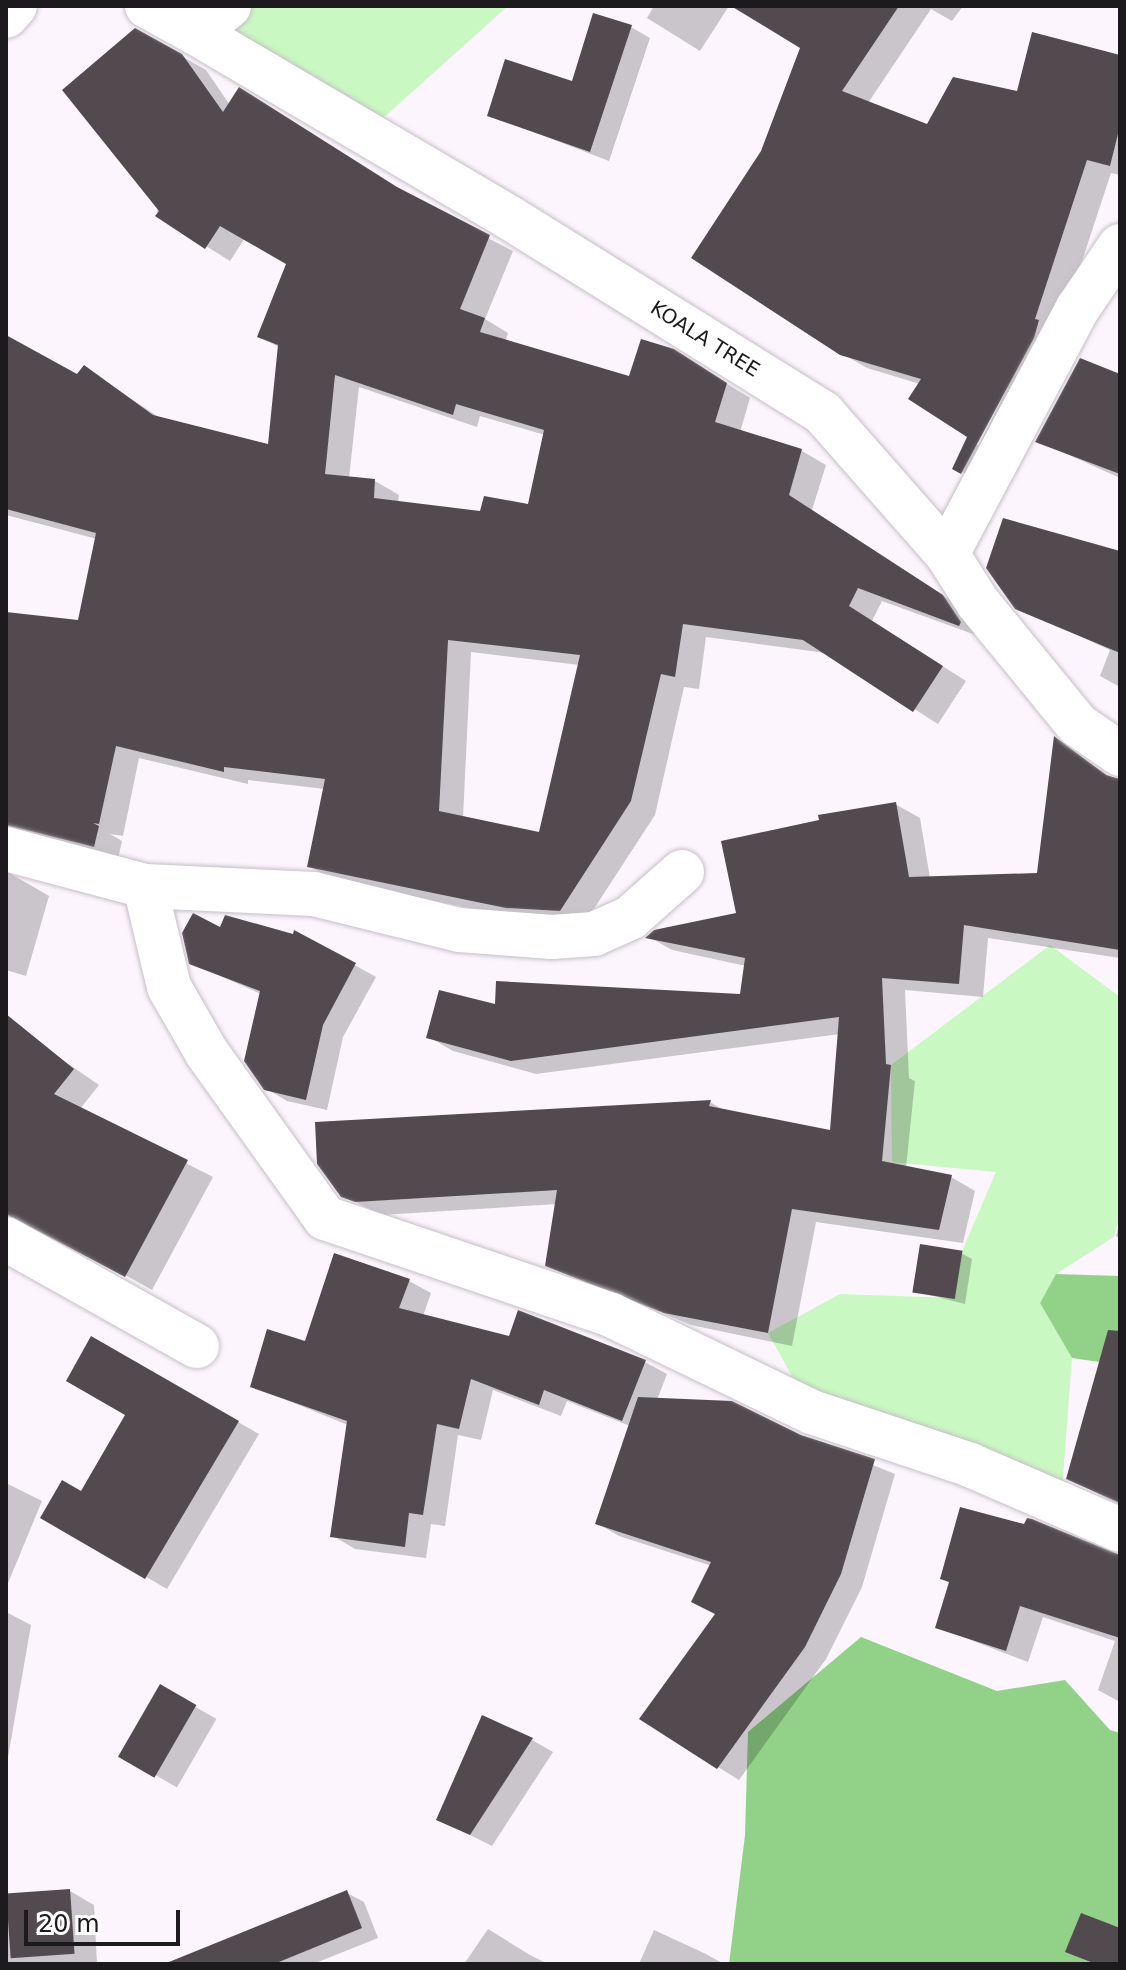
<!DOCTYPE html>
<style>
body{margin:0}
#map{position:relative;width:1126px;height:1970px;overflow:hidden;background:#fdf5fe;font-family:"DejaVu Sans",sans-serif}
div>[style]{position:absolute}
.green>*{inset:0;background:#caf8c2}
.forest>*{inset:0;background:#92d188}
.shadow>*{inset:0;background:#0003;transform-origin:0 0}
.building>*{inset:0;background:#524a4e;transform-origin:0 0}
.roads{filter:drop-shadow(0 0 2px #c5bec6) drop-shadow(0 0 2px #c5bec6)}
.minor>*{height:44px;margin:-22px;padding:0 22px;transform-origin:22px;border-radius:22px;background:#fff}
.tertiary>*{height:44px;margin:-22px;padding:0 22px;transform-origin:22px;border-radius:22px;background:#fff}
.secondary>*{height:44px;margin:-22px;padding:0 22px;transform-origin:22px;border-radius:22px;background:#fff}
span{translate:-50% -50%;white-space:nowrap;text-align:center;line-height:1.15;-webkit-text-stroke:8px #fff;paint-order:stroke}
.street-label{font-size:20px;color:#1d1a1d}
.frame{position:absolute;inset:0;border:8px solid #1d1a1d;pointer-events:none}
.scale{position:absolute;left:24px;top:1910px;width:156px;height:36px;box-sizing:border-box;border:4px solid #1d1a1d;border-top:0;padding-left:10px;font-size:24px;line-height:28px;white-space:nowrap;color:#1d1a1d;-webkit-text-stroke:6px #fff;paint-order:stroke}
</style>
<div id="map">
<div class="green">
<i style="clip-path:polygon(233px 6px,508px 6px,371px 129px,213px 20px)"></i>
<i style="clip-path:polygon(1050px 945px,1120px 997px,1120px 1214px,1114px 1237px,1056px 1274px,1040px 1303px,1072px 1358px,1062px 1491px,812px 1412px,768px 1333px,840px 1294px,955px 1298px,962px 1251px,996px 1172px,892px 1162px,891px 1065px)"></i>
</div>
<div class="forest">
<i style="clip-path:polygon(1056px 1274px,1120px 1276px,1120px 1365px,1072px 1358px,1040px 1303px)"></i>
<i style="clip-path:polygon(861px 1637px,997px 1691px,1065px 1680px,1110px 1730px,1120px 1733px,1120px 1964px,729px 1964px,745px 1835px,748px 1732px)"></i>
</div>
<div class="shadow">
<i style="clip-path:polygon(654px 6px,729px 6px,700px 51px,647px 18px)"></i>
<i style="clip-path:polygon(evenodd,747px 6px,963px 6px,952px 21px,931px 9px,868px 103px,928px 127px,1120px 57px,1120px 175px,1111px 173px,1058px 334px,986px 487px,955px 468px,969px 436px,920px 384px,867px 368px,841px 353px,762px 152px,803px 47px,747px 6px,1037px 328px,979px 445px,975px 445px,1037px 328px)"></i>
<i style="clip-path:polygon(631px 27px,650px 38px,609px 161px,489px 115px,573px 84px)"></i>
<i style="clip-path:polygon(evenodd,135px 30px,206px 70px,230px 105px,513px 251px,485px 319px,508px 333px,505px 342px,630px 378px,698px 366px,750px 398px,740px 432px,802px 451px,826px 465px,812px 510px,967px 611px,984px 638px,882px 601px,872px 621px,966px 681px,938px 724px,826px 653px,706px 637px,699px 689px,684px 687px,655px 815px,584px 924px,532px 921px,333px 880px,309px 866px,325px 789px,248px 780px,248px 784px,139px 758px,123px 836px,110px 834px,122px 841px,118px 859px,6px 866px,6px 614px,79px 622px,97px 539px,6px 515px,6px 337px,78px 377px,85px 368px,160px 418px,270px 446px,280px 348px,259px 336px,288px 264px,245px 238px,230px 261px,158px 216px,135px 30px,359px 387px,477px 427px,480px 416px,545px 435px,530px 506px,482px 514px,398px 503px,399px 495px,375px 481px,349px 478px,359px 387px,135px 30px,471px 652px,580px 665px,541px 834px,463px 818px,471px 652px)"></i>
<i style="clip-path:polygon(1120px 376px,1120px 478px,1038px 441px)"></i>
<i style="clip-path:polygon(1120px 593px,1120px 687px,1100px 676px,1110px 650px,1016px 607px)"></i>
<i style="clip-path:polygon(1055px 740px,1120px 783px,1120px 958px,988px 938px,983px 997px,905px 990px,909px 1078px,915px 1081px,906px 1168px,951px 1177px,975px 1191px,963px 1243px,816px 1222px,792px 1346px,691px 1325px,548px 1265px,557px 1204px,381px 1215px,342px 1195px,710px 1102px,725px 1111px,832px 1132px,840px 1034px,536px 1074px,453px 1051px,429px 1037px,497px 1007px,742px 996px,746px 966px,672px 950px,649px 937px,739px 915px,895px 804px,920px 818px,930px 878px,1039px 875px)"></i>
<i style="clip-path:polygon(6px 871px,49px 896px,26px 976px,6px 970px)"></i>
<i style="clip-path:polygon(226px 917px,315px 943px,376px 977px,343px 1037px,327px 1110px,287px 1101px,265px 1088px,261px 994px,191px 963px,222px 930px)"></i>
<i style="clip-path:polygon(41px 1045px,99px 1085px,80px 1109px,213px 1177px,152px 1290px,47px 1231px,28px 1230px,6px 1217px,6px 1073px)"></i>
<i style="clip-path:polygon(1120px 1222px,1120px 1239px,1116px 1236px)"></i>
<i style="clip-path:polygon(961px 1253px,972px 1259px,965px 1304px,914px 1291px)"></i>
<i style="clip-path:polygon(409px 1281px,431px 1293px,423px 1316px,510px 1338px,645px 1362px,667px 1374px,657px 1400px,801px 1436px,895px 1474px,862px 1587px,826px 1659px,739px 1780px,718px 1767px,717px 1615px,712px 1566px,619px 1536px,597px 1523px,630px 1426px,567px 1401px,561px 1416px,493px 1390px,481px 1440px,458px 1435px,445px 1526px,431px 1524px,426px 1558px,355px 1549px,333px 1536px,348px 1425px,252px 1386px,306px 1343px)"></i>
<i style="clip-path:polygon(92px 1339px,259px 1434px,167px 1589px,43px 1517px,82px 1494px,128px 1414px)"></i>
<i style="clip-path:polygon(1120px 1392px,1120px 1505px,1068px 1478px)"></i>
<i style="clip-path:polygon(6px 1483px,42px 1501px,6px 1588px)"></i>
<i style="clip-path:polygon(1120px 1554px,1120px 1702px,1098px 1690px,1115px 1641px,1043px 1617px,1028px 1662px,937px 1627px,951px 1583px,943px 1578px)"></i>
<i style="clip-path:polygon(6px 1612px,31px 1625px,7px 1763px,6px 1763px)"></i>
<i style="left:161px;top:1687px;width:64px;height:79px;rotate:30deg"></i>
<i style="clip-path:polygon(532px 1740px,553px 1752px,492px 1846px,438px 1819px)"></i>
<i style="clip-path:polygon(70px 1891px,94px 1905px,97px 1964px,6px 1964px,6px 1895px)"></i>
<i style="clip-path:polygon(347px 1893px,364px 1902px,378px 1938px,313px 1964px,279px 1962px,304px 1909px)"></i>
<i style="clip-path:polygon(488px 1929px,530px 1955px,548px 1964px,464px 1964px)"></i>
<i style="clip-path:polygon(654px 1930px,704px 1953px,724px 1964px,639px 1964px)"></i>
</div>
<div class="building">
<i style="clip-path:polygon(731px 6px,899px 6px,842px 91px,927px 124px,953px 77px,1017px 91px,1032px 32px,1120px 55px,1120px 126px,1110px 166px,1087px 160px,1035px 319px,1039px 320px,1034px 338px,961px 474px,952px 469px,967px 437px,908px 399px,921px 379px,840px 355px,691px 258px,761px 151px,800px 48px)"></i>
<i style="clip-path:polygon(593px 13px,632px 25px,590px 152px,487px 116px,505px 59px,572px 81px)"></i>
<i style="clip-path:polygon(evenodd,135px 28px,182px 54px,223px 112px,239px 87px,397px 187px,490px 235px,460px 309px,485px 318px,480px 332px,629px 376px,641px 339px,674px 349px,727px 383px,715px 422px,802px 449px,789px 495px,943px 595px,961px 622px,959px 626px,858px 588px,849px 606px,943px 666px,913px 712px,803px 640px,683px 624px,675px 677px,661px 674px,631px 801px,560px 911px,506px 908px,307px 867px,325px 779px,224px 767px,224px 772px,116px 746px,99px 824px,93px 823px,99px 826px,94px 847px,6px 825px,6px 612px,78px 620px,96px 533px,6px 509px,6px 335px,77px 374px,84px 365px,153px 415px,268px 444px,278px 345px,257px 337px,286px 264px,220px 226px,205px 249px,155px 216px,159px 211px,62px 90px,135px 28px,335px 375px,453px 415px,456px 404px,544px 430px,528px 504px,484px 496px,480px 511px,374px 498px,375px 479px,325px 474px,335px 375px,135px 28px,448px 640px,580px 655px,539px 832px,439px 811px,448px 640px)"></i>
<i style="clip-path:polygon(1080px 358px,1120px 374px,1120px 474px,1035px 442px)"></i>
<i style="clip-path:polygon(1003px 518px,1120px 551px,1120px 653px,1015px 609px,986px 568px)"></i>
<i style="clip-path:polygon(1054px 736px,1106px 775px,1120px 779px,1120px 950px,964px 925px,959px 984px,882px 978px,886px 1064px,891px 1065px,882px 1161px,952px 1175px,939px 1230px,792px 1209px,768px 1333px,664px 1313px,545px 1266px,557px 1190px,355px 1202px,341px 1197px,317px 1164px,315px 1122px,711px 1100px,709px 1106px,830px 1130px,839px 1017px,511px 1061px,426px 1038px,439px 990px,495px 1004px,496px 981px,740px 994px,745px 958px,645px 938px,654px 930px,736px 913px,721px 841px,819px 820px,818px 815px,896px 802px,909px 877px,1037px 873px)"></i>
<i style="clip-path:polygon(193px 913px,220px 927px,225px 915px,293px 934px,294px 930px,356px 963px,323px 1025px,306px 1100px,264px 1090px,244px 1061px,260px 991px,189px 964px,182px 933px)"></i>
<i style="clip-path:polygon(6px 1014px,74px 1069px,54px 1094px,188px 1160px,125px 1277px,6px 1214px)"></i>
<i style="left:920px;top:1244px;width:43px;height:49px;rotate:9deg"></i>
<i style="clip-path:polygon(334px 1253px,410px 1279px,399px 1308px,509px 1336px,518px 1310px,646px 1360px,622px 1421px,544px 1390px,539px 1405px,471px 1379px,459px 1429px,437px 1424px,423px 1515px,409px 1513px,405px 1547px,330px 1537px,347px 1421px,250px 1387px,267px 1329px,305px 1341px)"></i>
<i style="clip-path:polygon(1108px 1330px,1120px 1331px,1120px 1503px,1066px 1479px)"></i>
<i style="clip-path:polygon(91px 1336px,239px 1421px,145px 1579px,40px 1518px,62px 1480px,81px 1491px,125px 1415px,66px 1381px)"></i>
<i style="clip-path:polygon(638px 1397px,732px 1401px,801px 1435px,875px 1459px,841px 1574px,805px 1647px,717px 1769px,639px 1719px,715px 1614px,691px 1602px,711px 1562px,595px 1524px)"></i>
<i style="clip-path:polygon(960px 1507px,1024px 1524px,1027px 1518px,1032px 1519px,1120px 1555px,1120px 1638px,1020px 1606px,1006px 1651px,935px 1628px,949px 1582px,940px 1579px)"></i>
<i style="left:160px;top:1684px;width:42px;height:84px;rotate:30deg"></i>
<i style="clip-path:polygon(482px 1715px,533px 1738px,470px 1835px,436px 1820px)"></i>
<i style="left:70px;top:1889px;width:65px;height:64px;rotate:86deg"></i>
<i style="clip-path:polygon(347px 1890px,362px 1928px,274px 1964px,164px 1964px)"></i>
<i style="clip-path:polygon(1081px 1913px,1120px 1928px,1120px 1964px,1096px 1964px,1065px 1952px)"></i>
</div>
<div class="roads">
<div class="minor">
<i style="left:196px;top:33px;width:364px;rotate:30.5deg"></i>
<i style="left:510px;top:218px;width:369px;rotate:31.9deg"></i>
<i style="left:823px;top:413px;width:188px;rotate:48.7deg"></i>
<i style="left:947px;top:554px;width:58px;rotate:57.7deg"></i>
<i style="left:978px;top:603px;width:158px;rotate:50.7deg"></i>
<i style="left:1078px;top:725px;width:51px;rotate:34.6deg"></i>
<i style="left:947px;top:554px;width:279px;rotate:-62deg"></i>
<i style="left:1078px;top:308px;width:75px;rotate:-55.9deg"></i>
<i style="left:6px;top:849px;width:144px;rotate:14.9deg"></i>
<i style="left:682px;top:872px;width:69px;rotate:138.5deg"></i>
<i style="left:630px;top:918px;width:39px;rotate:156deg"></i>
<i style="left:594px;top:934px;width:42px;rotate:175.9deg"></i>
<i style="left:552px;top:937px;width:93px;rotate:-175.7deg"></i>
<i style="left:459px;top:930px;width:150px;rotate:-166.1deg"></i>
<i style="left:313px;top:894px;width:168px;rotate:-177.3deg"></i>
<i style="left:145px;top:886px;width:104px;rotate:76.6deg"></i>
<i style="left:169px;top:987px;width:76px;rotate:60.1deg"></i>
<i style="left:207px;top:1053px;width:203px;rotate:54.4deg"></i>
<i style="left:325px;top:1218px;width:302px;rotate:18.7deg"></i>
<i style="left:611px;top:1315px;width:223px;rotate:25.8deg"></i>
<i style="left:812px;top:1412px;width:167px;rotate:18.5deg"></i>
<i style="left:970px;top:1465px;width:163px;rotate:23.4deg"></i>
<i style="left:6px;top:1239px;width:219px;rotate:29.3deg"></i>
</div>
<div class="tertiary">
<i style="left:147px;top:6px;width:56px;rotate:28.9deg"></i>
<i style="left:196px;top:33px;width:43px;rotate:-39.3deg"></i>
</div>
<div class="secondary">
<i style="left:6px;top:16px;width:13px;rotate:-48deg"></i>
</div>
</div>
<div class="street-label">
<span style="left:705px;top:339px;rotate:32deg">KOALA TREE</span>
</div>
<div class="frame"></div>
<div class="scale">20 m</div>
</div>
